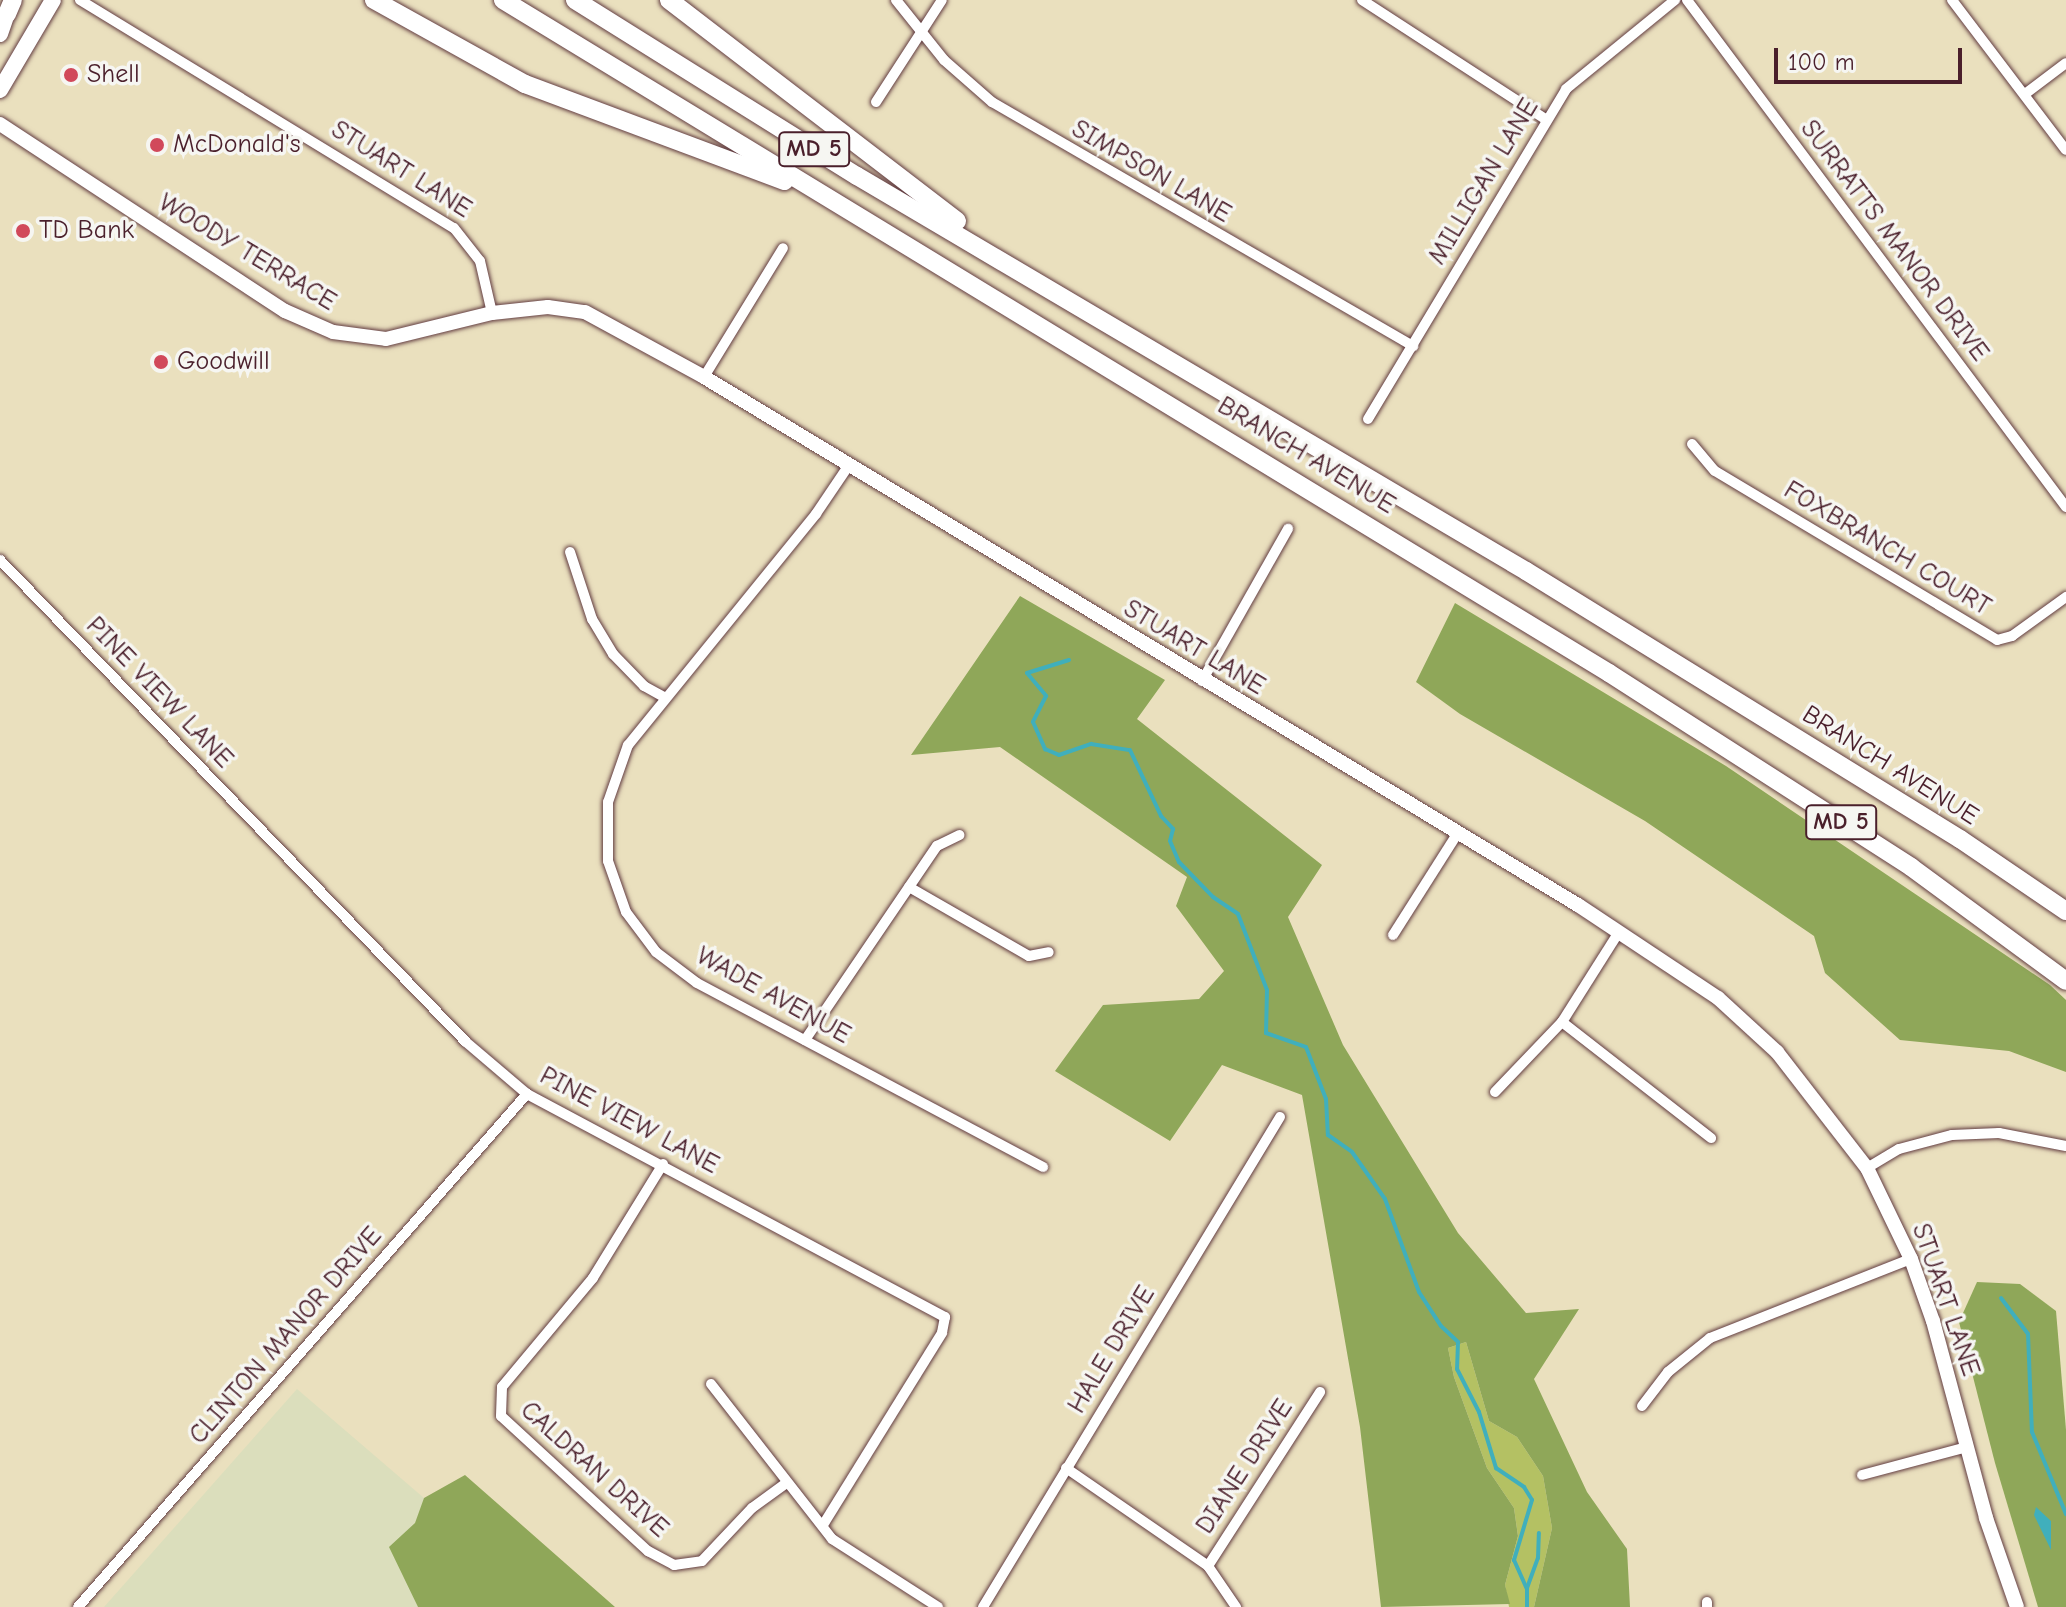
<!DOCTYPE html>
<style>
body{margin:0}
#map{position:relative;width:2066px;height:1607px;overflow:hidden;background:#eae0be;font-family:"Comic Neue",sans-serif}
div>[style]{position:absolute}
.built>*{inset:0;background:#dbdebc}
.green>*{inset:0;background:#b4c163}
.forest>*{inset:0;background:#8fa759}
.water>*{inset:0;background:#40afbc}
.stream>*{height:4px;margin:-2px;padding:0 2px;transform-origin:2px;border-radius:2px;background:#40afbc}
.roads{filter:drop-shadow(0 0 2px #623c41) drop-shadow(0 0 2px #623c41)}
.street>*{height:10px;margin:-5px;padding:0 5px;transform-origin:5px;border-radius:5px;background:#fff}
.secondary>*{height:14px;margin:-7px;padding:0 7px;transform-origin:7px;border-radius:7px;background:#fff}
.primary>*{height:16px;margin:-8px;padding:0 8px;transform-origin:8px;border-radius:8px;background:#fff}
.highway>*{height:18px;margin:-9px;padding:0 9px;transform-origin:9px;border-radius:9px;background:#fff}
.dots>*{width:22px;height:22px;translate:-50% -50%;box-sizing:border-box;border:4px solid #f6f6f2;border-radius:50%}
span{translate:-50% -50%;white-space:nowrap;text-align:center;line-height:1.15;-webkit-text-stroke:7px #f6f6f2;paint-order:stroke}
.shield-label span{padding:2px 6px;background:#f6f6f2;border:2px solid;border-radius:6px;-webkit-text-stroke-width:0}
.shield-label{font-size:24px;color:#4a1f2b;font-weight:700}
.poi-label{font-size:26px;color:#4a1f2b}
.left{translate:0 -50%;text-align:left}
.street-label{font-size:26px;color:#4a1f2b}
.scale{position:absolute;left:1774px;top:48px;width:188px;height:36px;box-sizing:border-box;border:4px solid #4a1f2b;border-top:0;padding-left:10px;font-size:24px;line-height:28px;white-space:nowrap;color:#4a1f2b;-webkit-text-stroke:6px #f6f6f2;paint-order:stroke}
</style>
<div id="map">
<div class="built">
<i style="clip-path:polygon(297px 1389px,424px 1498px,407px 1580px,418px 1607px,104px 1607px)"></i>
</div>
<div class="green">
<i style="clip-path:polygon(1466px 1342px,1489px 1421px,1517px 1437px,1543px 1476px,1552px 1528px,1534px 1607px,1509px 1607px,1505px 1585px,1518px 1536px,1514px 1508px,1487px 1468px,1454px 1377px,1448px 1348px)"></i>
</div>
<div class="forest">
<i style="clip-path:polygon(1020px 596px,1165px 680px,1137px 719px,1322px 865px,1288px 917px,1343px 1045px,1458px 1233px,1526px 1313px,1579px 1309px,1534px 1379px,1587px 1492px,1627px 1549px,1630px 1607px,1534px 1607px,1552px 1528px,1543px 1476px,1517px 1437px,1489px 1421px,1466px 1342px,1448px 1348px,1454px 1377px,1487px 1468px,1514px 1508px,1518px 1536px,1505px 1585px,1510px 1604px,1381px 1607px,1360px 1427px,1302px 1095px,1222px 1065px,1170px 1141px,1055px 1071px,1103px 1005px,1199px 999px,1224px 971px,1176px 906px,1187px 877px,1000px 747px,911px 755px)"></i>
<i style="clip-path:polygon(1455px 603px,1726px 766px,2050px 985px,2066px 1000px,2066px 1072px,2009px 1051px,1900px 1040px,1825px 973px,1814px 936px,1645px 821px,1460px 714px,1416px 682px)"></i>
<i style="clip-path:polygon(1977px 1282px,2020px 1284px,2056px 1311px,2066px 1430px,2066px 1607px,2038px 1607px,1995px 1463px,1959px 1322px)"></i>
<i style="clip-path:polygon(465px 1475px,615px 1607px,418px 1607px,389px 1547px,415px 1523px,424px 1498px)"></i>
</div>
<div class="water">
<i style="clip-path:polygon(2036px 1507px,2051px 1521px,2051px 1550px,2034px 1515px)"></i>
</div>
<div class="stream">
<i style="left:1069px;top:660px;width:44px;rotate:162.8deg"></i>
<i style="left:1027px;top:673px;width:30px;rotate:50deg"></i>
<i style="left:1046px;top:696px;width:29px;rotate:117deg"></i>
<i style="left:1033px;top:722px;width:30px;rotate:66deg"></i>
<i style="left:1045px;top:749px;width:15px;rotate:23deg"></i>
<i style="left:1059px;top:755px;width:34px;rotate:-19deg"></i>
<i style="left:1091px;top:744px;width:39px;rotate:9deg"></i>
<i style="left:1130px;top:750px;width:73px;rotate:64.8deg"></i>
<i style="left:1161px;top:816px;width:18px;rotate:47deg"></i>
<i style="left:1173px;top:829px;width:12px;rotate:104deg"></i>
<i style="left:1170px;top:841px;width:23px;rotate:67deg"></i>
<i style="left:1179px;top:862px;width:49px;rotate:45.8deg"></i>
<i style="left:1213px;top:897px;width:30px;rotate:34deg"></i>
<i style="left:1238px;top:914px;width:81px;rotate:69.1deg"></i>
<i style="left:1267px;top:990px;width:43px;rotate:91.3deg"></i>
<i style="left:1266px;top:1033px;width:42px;rotate:19.3deg"></i>
<i style="left:1306px;top:1047px;width:56px;rotate:69deg"></i>
<i style="left:1326px;top:1099px;width:36px;rotate:87deg"></i>
<i style="left:1328px;top:1135px;width:29px;rotate:35deg"></i>
<i style="left:1352px;top:1152px;width:57px;rotate:54.9deg"></i>
<i style="left:1385px;top:1199px;width:99px;rotate:69.9deg"></i>
<i style="left:1419px;top:1292px;width:40px;rotate:57.1deg"></i>
<i style="left:1441px;top:1326px;width:23px;rotate:43deg"></i>
<i style="left:1458px;top:1342px;width:27px;rotate:92deg"></i>
<i style="left:1457px;top:1369px;width:48px;rotate:62.9deg"></i>
<i style="left:1479px;top:1412px;width:59px;rotate:73.1deg"></i>
<i style="left:1496px;top:1468px;width:34px;rotate:34deg"></i>
<i style="left:1524px;top:1487px;width:15px;rotate:58deg"></i>
<i style="left:1532px;top:1500px;width:63px;rotate:106.7deg"></i>
<i style="left:1514px;top:1560px;width:32px;rotate:66deg"></i>
<i style="left:1527px;top:1589px;width:18px;rotate:90deg"></i>
<i style="left:2001px;top:1298px;width:45px;rotate:53.1deg"></i>
<i style="left:2028px;top:1334px;width:98px;rotate:87.7deg"></i>
<i style="left:2032px;top:1432px;width:89px;rotate:67.5deg"></i>
<i style="left:1527px;top:1588px;width:32px;rotate:-70deg"></i>
<i style="left:1538px;top:1558px;width:25px;rotate:-88deg"></i>
</div>
<div class="roads">
<div class="street">
<i style="left:80px;top:0;width:438px;rotate:31.4deg"></i>
<i style="left:454px;top:228px;width:42px;rotate:51.8deg"></i>
<i style="left:480px;top:261px;width:53px;rotate:77deg"></i>
<i style="left:896px;top:0;width:77px;rotate:51.3deg"></i>
<i style="left:944px;top:60px;width:64px;rotate:41.2deg"></i>
<i style="left:992px;top:102px;width:487px;rotate:30.1deg"></i>
<i style="left:1362px;top:0;width:218px;rotate:33deg"></i>
<i style="left:1687px;top:0;width:633px;rotate:53.22deg"></i>
<i style="left:1952px;top:0;width:188px;rotate:52.8deg"></i>
<i style="left:2025px;top:94px;width:51px;rotate:-37.1deg"></i>
<i style="left:876px;top:102px;width:121px;rotate:-57.1deg"></i>
<i style="left:704px;top:377px;width:151px;rotate:-58.5deg"></i>
<i style="left:1368px;top:419px;width:385px;rotate:-59deg"></i>
<i style="left:1566px;top:89px;width:141px;rotate:-39.2deg"></i>
<i style="left:1692px;top:444px;width:35px;rotate:50deg"></i>
<i style="left:1715px;top:471px;width:329px;rotate:30.9deg"></i>
<i style="left:1997px;top:640px;width:16px;rotate:-15deg"></i>
<i style="left:2012px;top:636px;width:67px;rotate:-35.8deg"></i>
<i style="left:849px;top:465px;width:59px;rotate:124deg"></i>
<i style="left:816px;top:514px;width:298px;rotate:129.1deg"></i>
<i style="left:628px;top:745px;width:60px;rotate:109.3deg"></i>
<i style="left:608px;top:802px;width:59px;rotate:90deg"></i>
<i style="left:608px;top:861px;width:54px;rotate:70.6deg"></i>
<i style="left:626px;top:912px;width:50px;rotate:53.1deg"></i>
<i style="left:656px;top:952px;width:51px;rotate:37.1deg"></i>
<i style="left:697px;top:983px;width:392px;rotate:28deg"></i>
<i style="left:570px;top:552px;width:71px;rotate:71.8deg"></i>
<i style="left:592px;top:619px;width:41px;rotate:59deg"></i>
<i style="left:613px;top:654px;width:45px;rotate:45.9deg"></i>
<i style="left:644px;top:686px;width:23px;rotate:29deg"></i>
<i style="left:0;top:560px;width:670px;rotate:45.97deg"></i>
<i style="left:466px;top:1042px;width:80px;rotate:40.4deg"></i>
<i style="left:527px;top:1094px;width:474px;rotate:28.1deg"></i>
<i style="left:945px;top:1317px;width:16px;rotate:101deg"></i>
<i style="left:942px;top:1333px;width:226px;rotate:121.8deg"></i>
<i style="left:1202px;top:681px;width:175px;rotate:-60.5deg"></i>
<i style="left:909px;top:887px;width:138px;rotate:29.9deg"></i>
<i style="left:1029px;top:956px;width:20px;rotate:-11deg"></i>
<i style="left:1393px;top:935px;width:120px;rotate:-57.6deg"></i>
<i style="left:1562px;top:1022px;width:189px;rotate:37.9deg"></i>
<i style="left:805px;top:1040px;width:235px;rotate:-55.8deg"></i>
<i style="left:937px;top:846px;width:25px;rotate:-26deg"></i>
<i style="left:1495px;top:1092px;width:97px;rotate:-46.3deg"></i>
<i style="left:1562px;top:1022px;width:107px;rotate:-57.7deg"></i>
<i style="left:663px;top:1164px;width:134px;rotate:121.6deg"></i>
<i style="left:593px;top:1278px;width:142px;rotate:129.9deg"></i>
<i style="left:502px;top:1387px;width:29px;rotate:92deg"></i>
<i style="left:501px;top:1416px;width:200px;rotate:42.6deg"></i>
<i style="left:648px;top:1551px;width:30px;rotate:28deg"></i>
<i style="left:674px;top:1565px;width:28px;rotate:-8deg"></i>
<i style="left:702px;top:1561px;width:73px;rotate:-46.7deg"></i>
<i style="left:752px;top:1508px;width:41px;rotate:-36deg"></i>
<i style="left:1867px;top:1168px;width:37px;rotate:-31deg"></i>
<i style="left:1899px;top:1149px;width:55px;rotate:-14.8deg"></i>
<i style="left:1952px;top:1135px;width:47px;rotate:-2.4deg"></i>
<i style="left:1999px;top:1133px;width:68px;rotate:11deg"></i>
<i style="left:711px;top:1384px;width:197px;rotate:52deg"></i>
<i style="left:832px;top:1539px;width:126px;rotate:32.7deg"></i>
<i style="left:1642px;top:1406px;width:43px;rotate:-52.6deg"></i>
<i style="left:1668px;top:1372px;width:54px;rotate:-39deg"></i>
<i style="left:1710px;top:1338px;width:216px;rotate:-21.5deg"></i>
<i style="left:1066px;top:1468px;width:173px;rotate:34.6deg"></i>
<i style="left:1208px;top:1566px;width:50px;rotate:55.7deg"></i>
<i style="left:1862px;top:1475px;width:109px;rotate:-14.9deg"></i>
<i style="left:1208px;top:1566px;width:207px;rotate:-57.2deg"></i>
<i style="left:78px;top:1607px;width:682px;rotate:-48.81deg"></i>
<i style="left:983px;top:1607px;width:573px;rotate:-58.78deg"></i>
<i style="left:1707px;top:1607px;width:5px;rotate:-90deg"></i>
</div>
<div class="secondary">
<i style="left:0;top:124px;width:341px;rotate:33.3deg"></i>
<i style="left:285px;top:311px;width:52px;rotate:23.6deg"></i>
<i style="left:333px;top:332px;width:53px;rotate:7.5deg"></i>
<i style="left:386px;top:339px;width:109px;rotate:-13.8deg"></i>
<i style="left:492px;top:313px;width:56px;rotate:-6.1deg"></i>
<i style="left:548px;top:307px;width:37px;rotate:8deg"></i>
<i style="left:585px;top:312px;width:136px;rotate:28.6deg"></i>
<i style="left:704px;top:377px;width:1021px;rotate:31.14deg"></i>
<i style="left:1578px;top:905px;width:168px;rotate:33.6deg"></i>
<i style="left:1718px;top:998px;width:80px;rotate:42.5deg"></i>
<i style="left:1777px;top:1052px;width:147px;rotate:52.2deg"></i>
<i style="left:1867px;top:1168px;width:101px;rotate:64.2deg"></i>
<i style="left:1911px;top:1259px;width:66px;rotate:70.5deg"></i>
<i style="left:1933px;top:1321px;width:204px;rotate:74.9deg"></i>
<i style="left:1986px;top:1518px;width:94px;rotate:70.8deg"></i>
</div>
<div class="primary">
<i style="left:0;top:34px;width:21px;rotate:-71deg"></i>
<i style="left:0;top:90px;width:104px;rotate:-59.5deg"></i>
</div>
<div class="highway">
<i style="left:374px;top:0;width:173px;rotate:29.1deg"></i>
<i style="left:525px;top:84px;width:277px;rotate:20.5deg"></i>
<i style="left:503px;top:0;width:1295px;rotate:31.32deg"></i>
<i style="left:1609px;top:673px;width:359px;rotate:32.7deg"></i>
<i style="left:1911px;top:867px;width:192px;rotate:36.3deg"></i>
<i style="left:575px;top:0;width:332px;rotate:32deg"></i>
<i style="left:857px;top:176px;width:777px;rotate:30.56deg"></i>
<i style="left:1526px;top:571px;width:510px;rotate:31.7deg"></i>
<i style="left:1960px;top:839px;width:128px;rotate:34.2deg"></i>
<i style="left:669px;top:0;width:363px;rotate:37.5deg"></i>
<i style="left:7px;top:14px;width:15px;rotate:-67deg"></i>
</div>
</div>
<div class="dots">
<i style="left:71px;top:75px;background:#d1495b"></i>
<i style="left:157px;top:145px;background:#d1495b"></i>
<i style="left:23px;top:231px;background:#d1495b"></i>
<i style="left:161px;top:362px;background:#d1495b"></i>
</div>
<div class="shield-label">
<span style="left:814px;top:149px">MD 5</span>
<span style="left:1841px;top:822px">MD 5</span>
</div>
<div class="poi-label">
<span class="left" style="left:87px;top:75px">Shell</span>
<span class="left" style="left:173px;top:145px">McDonald's</span>
<span class="left" style="left:39px;top:231px">TD Bank</span>
<span class="left" style="left:177px;top:362px">Goodwill</span>
</div>
<div class="street-label">
<span style="left:401px;top:170px;rotate:32deg">STUART LANE</span>
<span style="left:1151px;top:172px;rotate:30deg">SIMPSON LANE</span>
<span style="left:1484px;top:182px;rotate:-59deg">MILLIGAN LANE</span>
<span style="left:1894px;top:241px;rotate:53deg">SURRATTS MANOR DRIVE</span>
<span style="left:247px;top:253px;rotate:31deg">WOODY TERRACE</span>
<span style="left:1306px;top:456px;rotate:31deg">BRANCH AVENUE</span>
<span style="left:1887px;top:549px;rotate:31deg">FOXBRANCH COURT</span>
<span style="left:1194px;top:648px;rotate:31deg">STUART LANE</span>
<span style="left:159px;top:693px;rotate:46deg">PINE VIEW LANE</span>
<span style="left:1890px;top:766px;rotate:32deg">BRANCH AVENUE</span>
<span style="left:773px;top:996px;rotate:29deg">WADE AVENUE</span>
<span style="left:629px;top:1121px;rotate:28deg">PINE VIEW LANE</span>
<span style="left:1945px;top:1300px;rotate:71deg">STUART LANE</span>
<span style="left:286px;top:1336px;rotate:-49deg">CLINTON MANOR DRIVE</span>
<span style="left:1112px;top:1350px;rotate:-59deg">HALE DRIVE</span>
<span style="left:1245px;top:1467px;rotate:-57deg">DIANE DRIVE</span>
<span style="left:594px;top:1470px;rotate:42deg">CALDRAN DRIVE</span>
</div>
<div class="scale">100 m</div>
</div>
